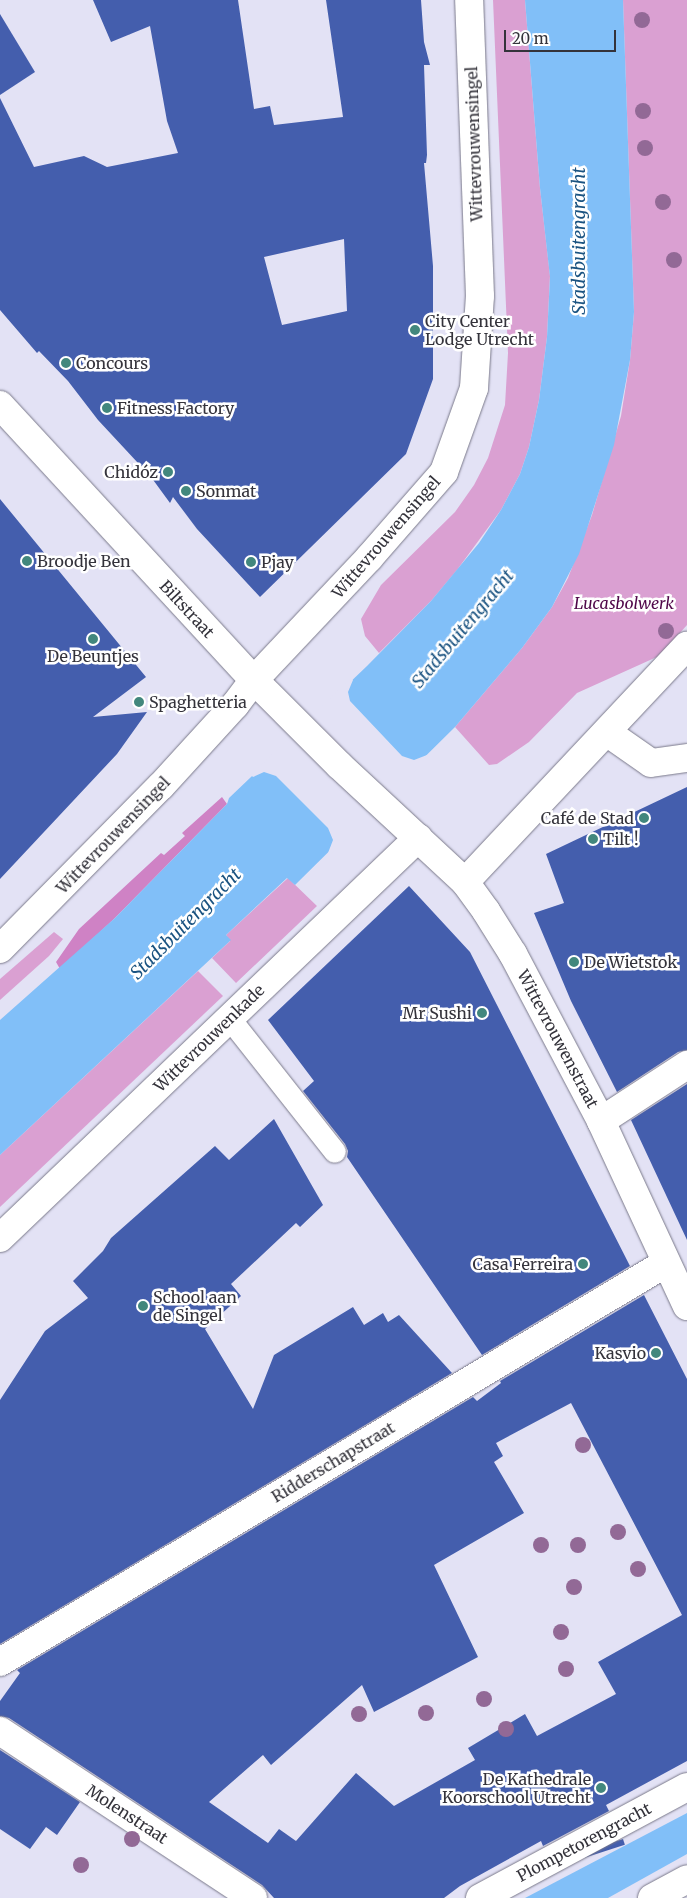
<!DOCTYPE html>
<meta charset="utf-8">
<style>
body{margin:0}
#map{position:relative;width:687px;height:1898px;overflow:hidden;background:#e3e2f5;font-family:Merriweather,serif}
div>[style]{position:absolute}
.green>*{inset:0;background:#daa0d2}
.forest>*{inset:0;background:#cf82c5}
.water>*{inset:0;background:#81bff8}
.pier>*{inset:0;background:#e3e2f5}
.building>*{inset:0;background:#445ead;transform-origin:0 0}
.roads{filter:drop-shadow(0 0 1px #7a798a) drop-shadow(0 0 1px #7a798a)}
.lane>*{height:22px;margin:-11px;padding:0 11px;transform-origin:11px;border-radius:11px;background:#fff}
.street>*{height:28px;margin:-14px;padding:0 14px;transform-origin:14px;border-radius:14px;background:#fff}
.secondary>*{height:28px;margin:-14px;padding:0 14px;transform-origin:14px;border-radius:14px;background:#fff}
.trees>*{width:16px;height:16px;margin:-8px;border-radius:50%;background:#926996}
.dots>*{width:14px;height:14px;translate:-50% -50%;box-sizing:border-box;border:2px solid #fff;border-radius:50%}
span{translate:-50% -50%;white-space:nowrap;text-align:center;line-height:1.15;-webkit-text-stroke:5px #fff;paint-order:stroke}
.street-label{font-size:16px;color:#34333b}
.poi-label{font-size:16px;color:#34333b}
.left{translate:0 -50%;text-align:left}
.right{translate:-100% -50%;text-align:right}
.park-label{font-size:16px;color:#4f0649;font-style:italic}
.water-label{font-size:18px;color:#1a5381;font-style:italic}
.scale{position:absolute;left:504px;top:30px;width:112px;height:22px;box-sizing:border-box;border:2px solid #34333b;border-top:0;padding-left:6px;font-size:15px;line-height:18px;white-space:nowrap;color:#34333b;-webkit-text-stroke:4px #fff;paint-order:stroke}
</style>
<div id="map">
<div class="green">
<i style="clip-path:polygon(493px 0,525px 0,540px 188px,550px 276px,547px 337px,539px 400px,529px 447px,520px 474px,501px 510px,457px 570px,431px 601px,379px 653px,365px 636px,361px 619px,381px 585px,455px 512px,474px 485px,488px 458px,505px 405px,508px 353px)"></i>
<i style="clip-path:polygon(623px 0,687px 0,687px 625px,659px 656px,577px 693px,529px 742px,497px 764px,489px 765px,455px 727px,522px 648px,552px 607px,568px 578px,592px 515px,621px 416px,630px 360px,634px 312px)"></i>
<i style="clip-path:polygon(288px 878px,317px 906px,236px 983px,212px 958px,230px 941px,226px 935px)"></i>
<i style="clip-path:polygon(54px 932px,63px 939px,49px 956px,0 1000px,0 979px)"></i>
<i style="clip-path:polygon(198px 971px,223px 996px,0 1207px,0 1155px)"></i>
</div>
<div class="forest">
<i style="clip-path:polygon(222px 797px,227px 804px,115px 918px,60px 969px,56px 962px,79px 929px,161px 853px,164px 855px,185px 836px,182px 833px)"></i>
</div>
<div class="water">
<i style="clip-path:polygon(525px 0,623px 0,634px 312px,630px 360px,614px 445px,579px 554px,552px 607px,522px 648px,455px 727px,295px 885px,287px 878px,226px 935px,231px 940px,0 1155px,0 1020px,115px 918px,227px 804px,229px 798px,367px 666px,431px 601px,479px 543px,501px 510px,520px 474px,529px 447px,539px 400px,547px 337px,550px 277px,540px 188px)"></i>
<i style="clip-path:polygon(687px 1813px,687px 1854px,608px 1898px,525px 1898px)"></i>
</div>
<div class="pier">
<i style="clip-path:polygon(351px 678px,353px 680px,348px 692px,350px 701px,402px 756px,414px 760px,427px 755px,429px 757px,330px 855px,328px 853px,333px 840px,328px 828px,276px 776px,264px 772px,253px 777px,251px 775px)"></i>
</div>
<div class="building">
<i style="clip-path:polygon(evenodd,93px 0,238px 0,254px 109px,270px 106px,274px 125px,343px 117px,326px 0,421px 0,424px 42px,430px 65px,424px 65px,427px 155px,426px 163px,424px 163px,433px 266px,433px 379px,406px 454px,260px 597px,197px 529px,173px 497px,170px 503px,151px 477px,98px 420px,68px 381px,39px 351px,37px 353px,0 310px,0 98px,34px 167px,84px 156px,107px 167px,178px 153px,167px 121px,150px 26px,111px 42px,93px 0,344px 239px,347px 311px,282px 325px,264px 257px,344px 239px)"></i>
<i style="clip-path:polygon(0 14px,35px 72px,0 95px)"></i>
<i style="clip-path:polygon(0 499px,146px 677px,93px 717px,147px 712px,117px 754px,0 879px)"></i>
<i style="clip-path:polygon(687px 787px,687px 1050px,678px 1052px,617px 1092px,571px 1001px,534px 913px,564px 903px,546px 854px)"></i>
<i style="clip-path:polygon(409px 886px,470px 952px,630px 1266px,482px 1355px,347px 1157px,348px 1151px,345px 1144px,303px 1091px,314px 1081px,268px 1020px)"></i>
<i style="clip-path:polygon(687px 1084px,687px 1240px,631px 1120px)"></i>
<i style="clip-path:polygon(274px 1119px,323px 1205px,300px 1227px,296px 1223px,231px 1284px,241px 1296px,205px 1329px,253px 1409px,274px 1355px,353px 1307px,364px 1325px,383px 1313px,388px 1322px,399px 1315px,452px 1373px,0 1644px,0 1400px,45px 1331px,88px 1298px,73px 1281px,103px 1251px,111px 1238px,215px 1146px,229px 1160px)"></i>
<i style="clip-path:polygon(evenodd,644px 1295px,687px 1379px,687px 1761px,606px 1805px,609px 1811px,543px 1846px,541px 1841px,460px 1886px,444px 1898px,274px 1898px,262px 1885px,9px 1718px,0 1716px,0 1701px,20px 1673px,17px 1670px,473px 1397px,477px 1401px,501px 1383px,500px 1381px,644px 1295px,571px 1403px,682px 1615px,598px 1662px,616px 1694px,537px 1736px,525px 1714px,468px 1748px,475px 1760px,394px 1806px,356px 1773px,296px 1841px,279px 1829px,268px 1843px,209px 1802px,263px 1755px,271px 1765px,362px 1685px,374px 1712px,478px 1657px,434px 1565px,524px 1513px,494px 1462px,503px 1456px,496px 1443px,571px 1403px)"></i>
<i style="clip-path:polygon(0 1750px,80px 1802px,57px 1835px,46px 1827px,30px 1849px,0 1829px)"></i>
<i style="left:623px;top:1839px;width:6px;height:74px;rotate:72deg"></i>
</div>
<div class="roads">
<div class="lane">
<i style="left:230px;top:1019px;width:169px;rotate:51.7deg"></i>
</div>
<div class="street">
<i style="left:254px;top:680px;width:120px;rotate:45deg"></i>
<i style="left:339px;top:765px;width:172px;rotate:42.9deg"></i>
<i style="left:465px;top:882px;width:36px;rotate:54deg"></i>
<i style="left:486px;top:911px;width:51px;rotate:57.9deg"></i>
<i style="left:513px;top:954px;width:189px;rotate:62.2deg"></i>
<i style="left:601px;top:1121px;width:204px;rotate:65.1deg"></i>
<i style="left:608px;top:733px;width:52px;rotate:34.9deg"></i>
<i style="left:651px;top:763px;width:36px;rotate:-8deg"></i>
<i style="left:465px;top:882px;width:324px;rotate:-46.8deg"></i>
<i style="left:601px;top:1121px;width:103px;rotate:-33.1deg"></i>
<i style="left:0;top:1238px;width:579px;rotate:-43.74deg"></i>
<i style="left:0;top:1662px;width:776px;rotate:-30.93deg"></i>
<i style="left:0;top:1731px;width:303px;rotate:33.4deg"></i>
<i style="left:480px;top:1898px;width:235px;rotate:-28.2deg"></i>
<i style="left:652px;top:1898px;width:40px;rotate:-28deg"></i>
</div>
<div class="secondary">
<i style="left:0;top:405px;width:374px;rotate:47.3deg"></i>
<i style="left:0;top:949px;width:229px;rotate:-45.4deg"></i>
<i style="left:161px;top:786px;width:110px;rotate:-47.6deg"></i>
<i style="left:235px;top:705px;width:31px;rotate:-53deg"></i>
<i style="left:254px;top:680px;width:168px;rotate:-46.7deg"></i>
<i style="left:369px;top:558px;width:114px;rotate:-48.9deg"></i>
<i style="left:444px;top:472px;width:89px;rotate:-70.3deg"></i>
<i style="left:474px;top:388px;width:92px;rotate:-86.3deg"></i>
<i style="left:480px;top:296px;width:296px;rotate:-92.1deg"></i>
</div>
</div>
<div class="trees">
<i style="left:642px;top:20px"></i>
<i style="left:643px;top:111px"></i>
<i style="left:645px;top:148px"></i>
<i style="left:663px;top:202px"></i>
<i style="left:674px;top:260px"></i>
<i style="left:666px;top:631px"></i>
<i style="left:583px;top:1445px"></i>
<i style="left:618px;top:1532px"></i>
<i style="left:541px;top:1545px"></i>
<i style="left:578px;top:1545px"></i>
<i style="left:638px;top:1569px"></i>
<i style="left:574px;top:1587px"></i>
<i style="left:561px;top:1632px"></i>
<i style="left:566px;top:1669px"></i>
<i style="left:484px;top:1699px"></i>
<i style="left:426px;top:1713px"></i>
<i style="left:359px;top:1714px"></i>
<i style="left:506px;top:1729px"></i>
<i style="left:132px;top:1839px"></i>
<i style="left:81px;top:1865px"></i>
</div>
<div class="dots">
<i style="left:415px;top:330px;background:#42877d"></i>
<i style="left:66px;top:363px;background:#42877d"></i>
<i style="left:107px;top:408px;background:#42877d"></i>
<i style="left:168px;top:472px;background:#42877d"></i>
<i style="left:186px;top:491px;background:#42877d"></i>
<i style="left:27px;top:561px;background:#42877d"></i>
<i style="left:251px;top:562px;background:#42877d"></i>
<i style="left:93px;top:639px;background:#42877d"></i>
<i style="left:139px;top:702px;background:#42877d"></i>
<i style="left:644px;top:818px;background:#42877d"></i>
<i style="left:593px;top:839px;background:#42877d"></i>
<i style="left:574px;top:962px;background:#42877d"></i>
<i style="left:482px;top:1013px;background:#42877d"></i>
<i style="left:583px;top:1264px;background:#42877d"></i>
<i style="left:143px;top:1306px;background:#42877d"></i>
<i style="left:656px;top:1353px;background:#42877d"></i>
<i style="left:601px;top:1788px;background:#42877d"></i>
</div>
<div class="street-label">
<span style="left:474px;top:144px;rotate:-92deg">Wittevrouwensingel</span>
<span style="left:386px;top:537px;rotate:-49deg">Wittevrouwensingel</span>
<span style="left:187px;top:609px;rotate:47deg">Biltstraat</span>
<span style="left:113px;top:835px;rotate:-46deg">Wittevrouwensingel</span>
<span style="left:209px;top:1038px;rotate:-44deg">Wittevrouwenkade</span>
<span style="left:558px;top:1039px;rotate:62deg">Wittevrouwenstraat</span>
<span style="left:333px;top:1462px;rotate:-31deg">Ridderschapstraat</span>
<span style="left:127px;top:1814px;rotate:33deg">Molenstraat</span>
<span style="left:584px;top:1842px;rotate:-28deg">Plompetorengracht</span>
</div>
<div class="poi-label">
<span class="left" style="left:425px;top:330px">City Center<br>Lodge Utrecht</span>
<span class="left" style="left:76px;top:363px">Concours</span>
<span class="left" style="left:117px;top:408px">Fitness Factory</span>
<span class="right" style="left:158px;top:472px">Chidóz</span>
<span class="left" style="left:196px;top:491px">Sonmat</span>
<span class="left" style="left:37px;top:561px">Broodje Ben</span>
<span class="left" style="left:261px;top:562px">Pjay</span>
<span style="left:93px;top:656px">De Beuntjes</span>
<span class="left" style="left:149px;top:702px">Spaghetteria</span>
<span class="right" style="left:634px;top:818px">Café de Stad</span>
<span class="left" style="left:603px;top:839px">Tilt !</span>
<span class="left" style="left:584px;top:962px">De Wietstok</span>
<span class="right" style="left:472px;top:1013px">Mr Sushi</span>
<span class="right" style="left:573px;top:1264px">Casa Ferreira</span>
<span class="left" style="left:153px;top:1306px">School aan<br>de Singel</span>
<span class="right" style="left:646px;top:1353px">Kasvio</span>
<span class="right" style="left:591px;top:1788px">De Kathedrale<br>Koorschool Utrecht</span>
</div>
<div class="park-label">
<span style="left:624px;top:603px">Lucasbolwerk</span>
</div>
<div class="water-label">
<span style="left:579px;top:241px;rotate:-90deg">Stadsbuitengracht</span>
<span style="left:463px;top:629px;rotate:-50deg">Stadsbuitengracht</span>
<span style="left:186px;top:924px;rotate:-45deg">Stadsbuitengracht</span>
</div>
<div class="scale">20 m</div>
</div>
